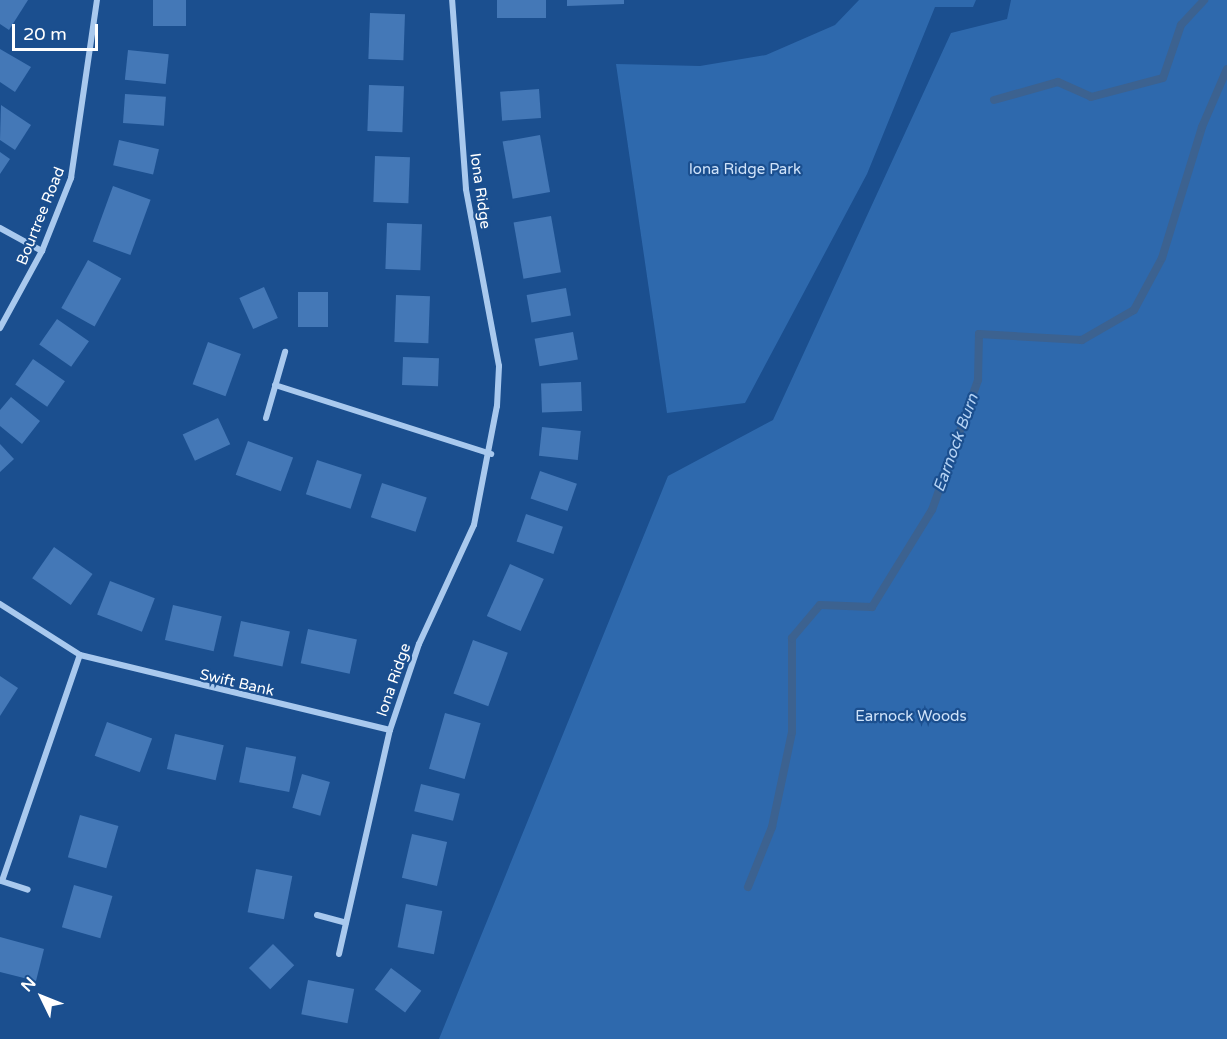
<!DOCTYPE html>
<style>
body{margin:0}
#map{position:relative;width:1227px;height:1039px;overflow:hidden;background:#1b4f8f;font-family:"Varela Round",sans-serif}
div>[style]{position:absolute}
.green>*{inset:0;background:#2e69ad}
.stream>*{height:8px;margin:-4px;padding:0 4px;transform-origin:4px;border-radius:4px;background:#3c6290}
.building>*{inset:0;background:#4478b7;transform-origin:0 0}
.street>*{height:6px;margin:-3px;padding:0 3px;transform-origin:3px;border-radius:3px;background:#a9c9ee}
span{translate:-50% -50%;white-space:nowrap;text-align:center;line-height:1.15;-webkit-text-stroke:4.5px #1b4f8f;paint-order:stroke}
.park-label{font-size:15px;color:#cfe3fa}
.street-label{font-size:15px;color:#fff}
.water-label{font-size:16px;color:#b5d3f5;font-style:italic}
.north{position:absolute;left:12px;top:967px;width:60px;height:60px;-webkit-text-stroke:4px #1b4f8f;paint-order:stroke;rotate:313deg;font-size:16px;font-weight:700;line-height:24px;text-align:center;color:#fff}
.north::after{content:'';display:block;margin:auto;width:21px;height:27px;background:#fff;clip-path:polygon(50% 0,100% 100%,50% 72%,0 100%)}
.scale{position:absolute;left:12px;top:24px;width:86px;height:27px;box-sizing:border-box;border:3px solid #fff;border-top:0;padding-left:8px;font-size:18px;line-height:21px;white-space:nowrap;color:#fff;-webkit-text-stroke:4px #1b4f8f;paint-order:stroke}
</style>
<div id="map">
<div class="green">
<i style="clip-path:polygon(859px 0,976px 0,973px 7px,935px 7px,867px 174px,745px 403px,667px 413px,616px 64px,700px 66px,766px 55px,835px 25px)"></i>
<i style="clip-path:polygon(1011px 0,1227px 0,1227px 1039px,439px 1039px,668px 476px,773px 420px,951px 33px,1007px 19px)"></i>
</div>
<div class="stream">
<i style="left:994px;top:100px;width:66px;rotate:-15.7deg"></i>
<i style="left:1058px;top:82px;width:36px;rotate:24deg"></i>
<i style="left:1091px;top:97px;width:74px;rotate:-14.8deg"></i>
<i style="left:1163px;top:78px;width:56px;rotate:-71.2deg"></i>
<i style="left:1181px;top:25px;width:34px;rotate:-47deg"></i>
<i style="left:748px;top:887px;width:65px;rotate:-68.2deg"></i>
<i style="left:772px;top:827px;width:97px;rotate:-78.1deg"></i>
<i style="left:792px;top:732px;width:94px;rotate:-90deg"></i>
<i style="left:792px;top:638px;width:43px;rotate:-49.7deg"></i>
<i style="left:820px;top:605px;width:52px;rotate:2.2deg"></i>
<i style="left:872px;top:607px;width:114px;rotate:-58.3deg"></i>
<i style="left:932px;top:510px;width:138px;rotate:-70.5deg"></i>
<i style="left:978px;top:380px;width:46px;rotate:-88.8deg"></i>
<i style="left:979px;top:334px;width:103px;rotate:3.3deg"></i>
<i style="left:1082px;top:340px;width:60px;rotate:-30deg"></i>
<i style="left:1134px;top:310px;width:59px;rotate:-61.7deg"></i>
<i style="left:1162px;top:258px;width:137px;rotate:-73deg"></i>
<i style="left:1202px;top:127px;width:63px;rotate:-66.7deg"></i>
</div>
<div class="building">
<i style="clip-path:polygon(0 0,28px 0,9px 30px,0 24px)"></i>
<i style="left:153px;top:0;width:33px;height:26px"></i>
<i style="left:497px;top:0;width:49px;height:18px"></i>
<i style="clip-path:polygon(567px 0,624px 0,624px 4px,567px 6px)"></i>
<i style="left:370px;top:13px;width:35px;height:46px;rotate:2deg"></i>
<i style="clip-path:polygon(0 49px,31px 67px,15px 92px,0 82px)"></i>
<i style="left:128px;top:50px;width:41px;height:30px;rotate:6deg"></i>
<i style="left:369px;top:85px;width:35px;height:46px;rotate:2deg"></i>
<i style="left:539px;top:89px;width:29px;height:39px;rotate:86deg"></i>
<i style="left:125px;top:94px;width:41px;height:29px;rotate:4deg"></i>
<i style="clip-path:polygon(1px 105px,31px 125px,15px 150px,0 140px)"></i>
<i style="left:540px;top:135px;width:58px;height:38px;rotate:80deg"></i>
<i style="left:119px;top:140px;width:41px;height:26px;rotate:13deg"></i>
<i style="clip-path:polygon(0 152px,10px 159px,0 174px)"></i>
<i style="left:375px;top:156px;width:35px;height:46px;rotate:2deg"></i>
<i style="left:113px;top:186px;width:40px;height:59px;rotate:20deg"></i>
<i style="left:551px;top:216px;width:57px;height:38px;rotate:80deg"></i>
<i style="left:387px;top:223px;width:35px;height:46px;rotate:2deg"></i>
<i style="left:88px;top:260px;width:38px;height:55px;rotate:29deg"></i>
<i style="left:264px;top:287px;width:34px;height:27px;rotate:66deg"></i>
<i style="left:566px;top:288px;width:28px;height:40px;rotate:80deg"></i>
<i style="left:298px;top:292px;width:30px;height:35px"></i>
<i style="left:396px;top:295px;width:34px;height:47px;rotate:2deg"></i>
<i style="left:57px;top:319px;width:39px;height:31px;rotate:35deg"></i>
<i style="left:573px;top:332px;width:28px;height:39px;rotate:80deg"></i>
<i style="left:208px;top:342px;width:35px;height:45px;rotate:20deg"></i>
<i style="left:403px;top:357px;width:36px;height:28px;rotate:2deg"></i>
<i style="left:33px;top:359px;width:39px;height:31px;rotate:35deg"></i>
<i style="left:581px;top:382px;width:29px;height:40px;rotate:88deg"></i>
<i style="clip-path:polygon(11px 397px,40px 421px,22px 444px,0 426px,0 410px)"></i>
<i style="left:218px;top:418px;width:29px;height:39px;rotate:65deg"></i>
<i style="left:542px;top:427px;width:39px;height:29px;rotate:6deg"></i>
<i style="left:248px;top:441px;width:48px;height:36px;rotate:20deg"></i>
<i style="clip-path:polygon(0 444px,14px 459px,0 472px)"></i>
<i style="left:317px;top:460px;width:47px;height:36px;rotate:18deg"></i>
<i style="left:540px;top:471px;width:39px;height:29px;rotate:19deg"></i>
<i style="left:382px;top:483px;width:47px;height:36px;rotate:18deg"></i>
<i style="left:526px;top:514px;width:39px;height:29px;rotate:19deg"></i>
<i style="left:54px;top:547px;width:47px;height:38px;rotate:35deg"></i>
<i style="left:510px;top:564px;width:37px;height:57px;rotate:24deg"></i>
<i style="left:110px;top:581px;width:48px;height:36px;rotate:21deg"></i>
<i style="left:173px;top:605px;width:50px;height:36px;rotate:13deg"></i>
<i style="left:241px;top:621px;width:50px;height:36px;rotate:12deg"></i>
<i style="left:308px;top:629px;width:50px;height:35px;rotate:12deg"></i>
<i style="left:473px;top:640px;width:37px;height:57px;rotate:20deg"></i>
<i style="clip-path:polygon(0 676px,18px 688px,0 716px)"></i>
<i style="left:445px;top:713px;width:37px;height:58px;rotate:16deg"></i>
<i style="left:107px;top:722px;width:48px;height:36px;rotate:20deg"></i>
<i style="left:175px;top:734px;width:50px;height:36px;rotate:13deg"></i>
<i style="left:246px;top:747px;width:51px;height:36px;rotate:11deg"></i>
<i style="left:302px;top:774px;width:29px;height:35px;rotate:16deg"></i>
<i style="left:421px;top:784px;width:40px;height:28px;rotate:14deg"></i>
<i style="left:80px;top:815px;width:40px;height:44px;rotate:16deg"></i>
<i style="left:412px;top:834px;width:36px;height:45px;rotate:13deg"></i>
<i style="left:256px;top:869px;width:37px;height:44px;rotate:11deg"></i>
<i style="left:74px;top:885px;width:40px;height:44px;rotate:16deg"></i>
<i style="left:406px;top:904px;width:37px;height:44px;rotate:11deg"></i>
<i style="clip-path:polygon(0 937px,44px 949px,36px 981px,0 972px)"></i>
<i style="left:273px;top:944px;width:30px;height:34px;rotate:45deg"></i>
<i style="left:391px;top:968px;width:38px;height:27px;rotate:37deg"></i>
<i style="left:308px;top:980px;width:47px;height:35px;rotate:11deg"></i>
</div>
<div class="street">
<i style="left:0;top:228px;width:48px;rotate:28.7deg"></i>
<i style="left:0;top:328px;width:88px;rotate:-61.4deg"></i>
<i style="left:42px;top:251px;width:79px;rotate:-68.3deg"></i>
<i style="left:71px;top:178px;width:180px;rotate:-81.7deg"></i>
<i style="left:275px;top:385px;width:227px;rotate:17.7deg"></i>
<i style="left:266px;top:418px;width:69px;rotate:-73.9deg"></i>
<i style="left:0;top:604px;width:95px;rotate:32.5deg"></i>
<i style="left:80px;top:655px;width:319px;rotate:13.6deg"></i>
<i style="left:1px;top:881px;width:28px;rotate:18deg"></i>
<i style="left:2px;top:881px;width:239px;rotate:-71deg"></i>
<i style="left:317px;top:915px;width:30px;rotate:15deg"></i>
<i style="left:339px;top:954px;width:230px;rotate:-77.2deg"></i>
<i style="left:390px;top:730px;width:91px;rotate:-71.4deg"></i>
<i style="left:419px;top:644px;width:131px;rotate:-65.2deg"></i>
<i style="left:474px;top:525px;width:121px;rotate:-79.1deg"></i>
<i style="left:497px;top:406px;width:40px;rotate:-87.1deg"></i>
<i style="left:499px;top:366px;width:180px;rotate:-100.6deg"></i>
<i style="left:466px;top:189px;width:190px;rotate:-94.2deg"></i>
</div>
<div class="park-label">
<span style="left:745px;top:170px">Iona Ridge Park</span>
<span style="left:911px;top:717px">Earnock Woods</span>
</div>
<div class="street-label">
<span style="left:480px;top:191px;rotate:82deg">Iona Ridge</span>
<span style="left:41px;top:216px;rotate:-68deg">Bourtree Road</span>
<span style="left:394px;top:680px;rotate:-71deg">Iona Ridge</span>
<span style="left:237px;top:683px;rotate:13deg">Swift Bank</span>
</div>
<div class="water-label">
<span style="left:956px;top:443px;rotate:-70deg">Earnock Burn</span>
</div>
<div class="north">N</div>
<div class="scale">20 m</div>
</div>
